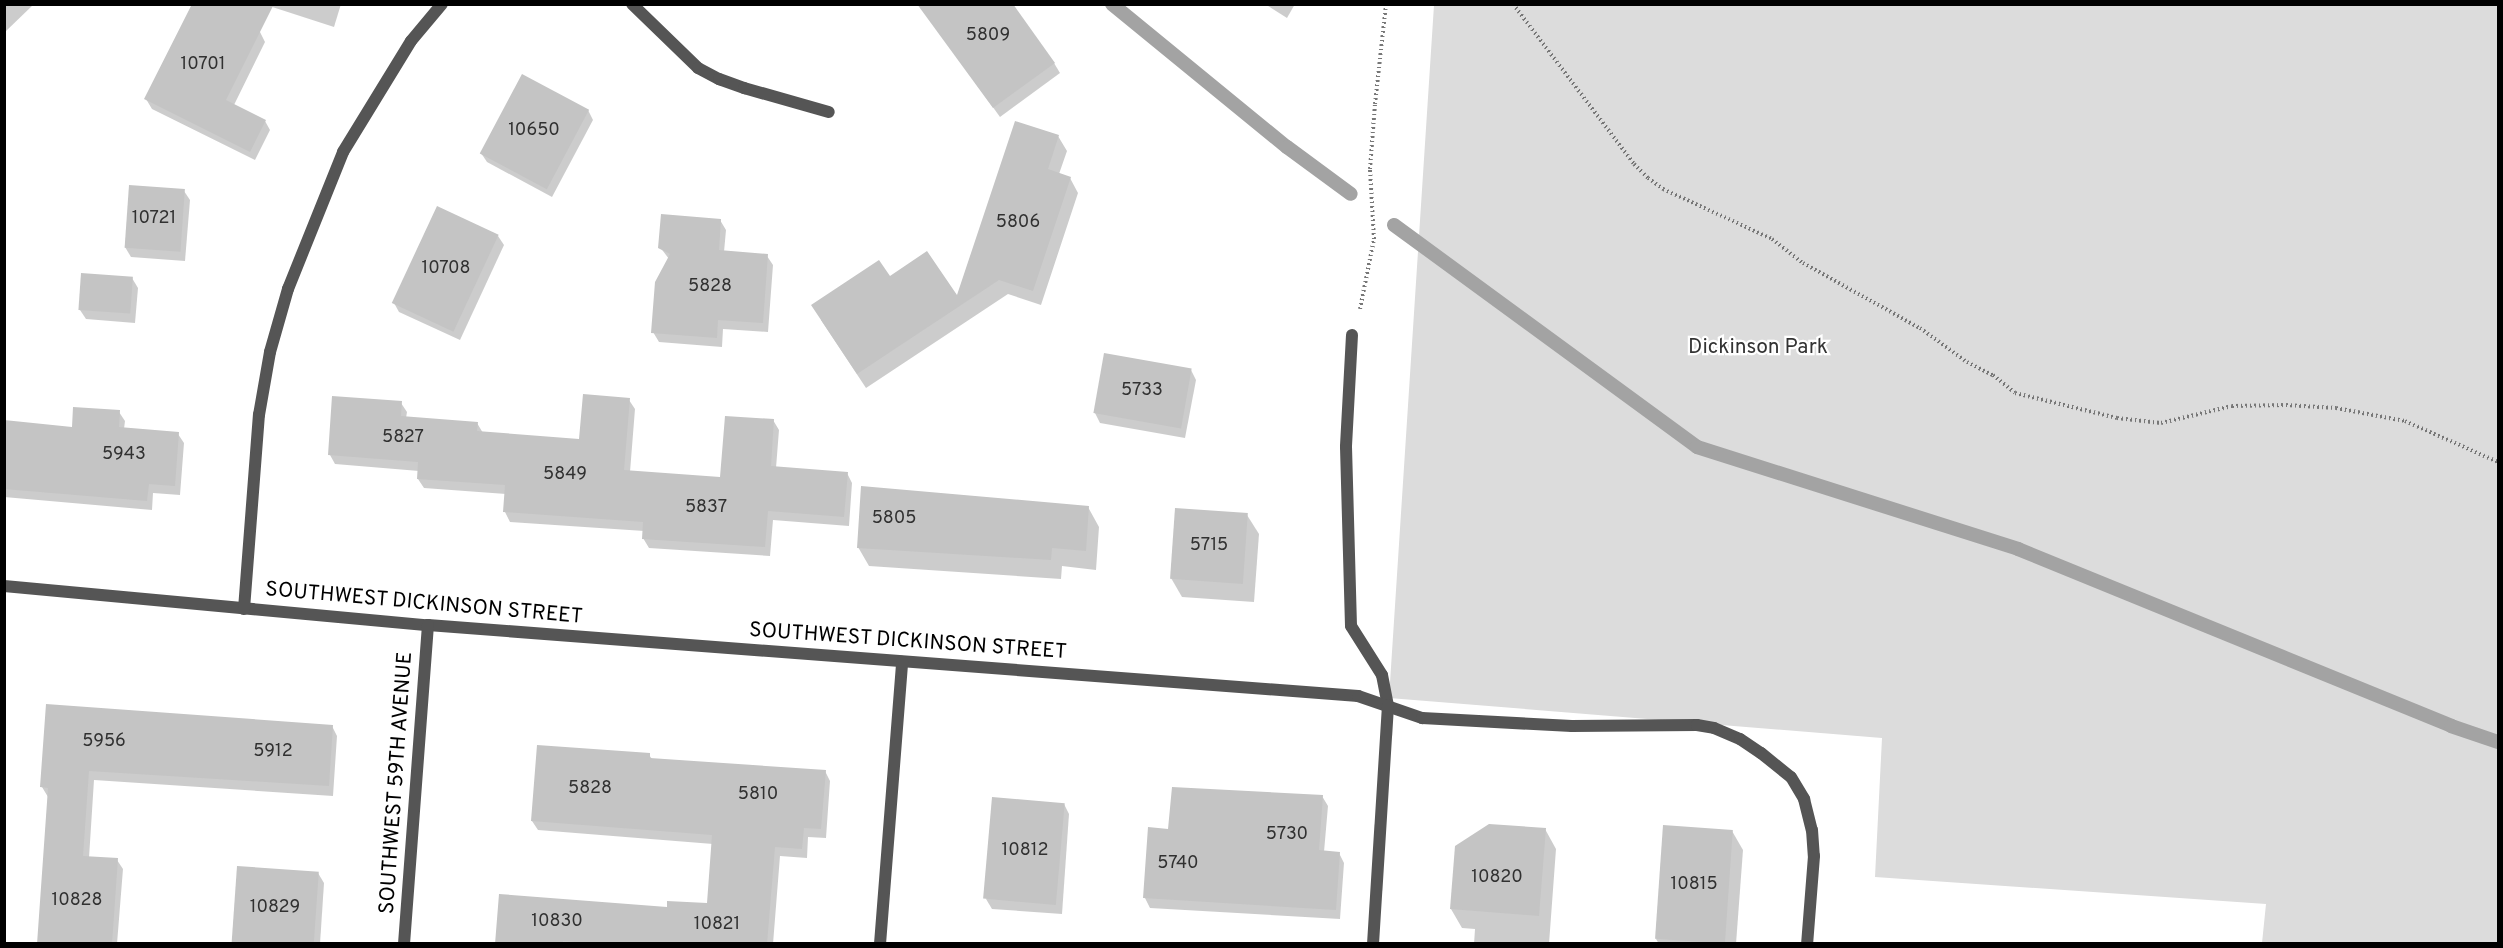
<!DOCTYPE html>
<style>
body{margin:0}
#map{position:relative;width:2503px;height:948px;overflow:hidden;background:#fff;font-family:Overpass,sans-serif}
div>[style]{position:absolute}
.green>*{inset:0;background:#dcdcdc}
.shadow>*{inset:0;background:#0003}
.stream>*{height:14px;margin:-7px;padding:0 7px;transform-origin:7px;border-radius:7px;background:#a3a3a3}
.building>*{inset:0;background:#c4c4c4;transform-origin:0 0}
.path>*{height:4px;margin-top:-2px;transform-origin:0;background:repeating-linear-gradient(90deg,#777 0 1.5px,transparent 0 4.5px)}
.service>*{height:12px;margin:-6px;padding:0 6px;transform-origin:6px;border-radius:6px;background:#555}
.minor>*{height:12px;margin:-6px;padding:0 6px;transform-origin:6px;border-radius:6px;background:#555}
span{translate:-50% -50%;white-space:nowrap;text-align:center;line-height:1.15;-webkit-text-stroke:4.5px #fff;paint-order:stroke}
.number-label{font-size:18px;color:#313131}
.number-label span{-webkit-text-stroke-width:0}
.park-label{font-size:21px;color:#333}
.street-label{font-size:21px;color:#000}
.frame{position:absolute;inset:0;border:6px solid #000;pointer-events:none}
</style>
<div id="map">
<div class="green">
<i style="clip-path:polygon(1434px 5px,2498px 5px,2498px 943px,2262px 943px,2266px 904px,1875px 877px,1882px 738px,1389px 698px)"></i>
</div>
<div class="shadow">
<i style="clip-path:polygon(4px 4px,33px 5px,4px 33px)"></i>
<i style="clip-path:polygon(205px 4px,260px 32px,265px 42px,234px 105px,265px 121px,270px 130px,255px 160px,152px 109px,146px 99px)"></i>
<i style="clip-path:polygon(263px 4px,341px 4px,334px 27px)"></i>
<i style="clip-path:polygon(1265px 4px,1295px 4px,1287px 18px)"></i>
<i style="clip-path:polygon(922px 9px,1054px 63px,1060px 73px,1000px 117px)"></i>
<i style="clip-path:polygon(588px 110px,593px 120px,552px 197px,487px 162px,481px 153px)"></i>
<i style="clip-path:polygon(1058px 136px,1067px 151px,1059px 174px,1070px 178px,1078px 193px,1041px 305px,1008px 294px,866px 388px,821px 320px,890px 278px,957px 299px)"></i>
<i style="clip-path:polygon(184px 191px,190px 200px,185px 261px,131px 257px,125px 247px)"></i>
<i style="clip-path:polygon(720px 220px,726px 230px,724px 252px,767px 256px,773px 265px,768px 332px,723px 329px,722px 347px,659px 342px,653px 332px,669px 259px,660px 247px)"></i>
<i style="clip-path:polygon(498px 236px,504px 245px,460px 340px,399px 312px,394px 303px)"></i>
<i style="clip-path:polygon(132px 278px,138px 288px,135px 323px,86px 319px,80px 310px)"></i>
<i style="clip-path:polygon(1191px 370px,1196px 380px,1185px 438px,1100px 423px,1095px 413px)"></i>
<i style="clip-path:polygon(629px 400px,635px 409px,630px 472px,722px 479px,773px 420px,779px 430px,776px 468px,847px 473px,852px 483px,849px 526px,773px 520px,770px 556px,649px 548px,643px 538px,644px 531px,510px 522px,505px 512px,506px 494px,424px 488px,418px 479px,419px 471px,335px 464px,330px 455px,401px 403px,407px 412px,406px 418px,477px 423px,483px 433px,581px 440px)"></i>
<i style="clip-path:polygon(119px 412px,125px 421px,124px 429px,178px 434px,184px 443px,180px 495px,153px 493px,152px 510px,4px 497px,4px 422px,73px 429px)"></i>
<i style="clip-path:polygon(1088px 507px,1099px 527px,1096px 570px,1062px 566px,1061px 579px,869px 566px,858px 547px)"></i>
<i style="clip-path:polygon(1247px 515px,1259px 534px,1254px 602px,1182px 597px,1171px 578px)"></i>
<i style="clip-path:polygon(48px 706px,332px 726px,337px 736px,333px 796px,94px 780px,89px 858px,117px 860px,123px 869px,117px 944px,38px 944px,48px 797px,42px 787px)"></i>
<i style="clip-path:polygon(649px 755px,652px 759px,825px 771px,830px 781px,826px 838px,808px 837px,807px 858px,780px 856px,773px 944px,497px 944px,668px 909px,708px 905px,713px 844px,538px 830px,532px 821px)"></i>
<i style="clip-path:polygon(1322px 796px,1328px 806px,1324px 852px,1339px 853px,1344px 863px,1340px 919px,1150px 908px,1145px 898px,1170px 830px)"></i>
<i style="clip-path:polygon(1064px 804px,1069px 814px,1062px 914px,992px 909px,986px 899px)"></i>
<i style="clip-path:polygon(1545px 829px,1556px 849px,1549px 944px,1474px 944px,1475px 929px,1462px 928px,1451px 909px)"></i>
<i style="clip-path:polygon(1732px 831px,1743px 850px,1736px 944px,1659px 944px,1656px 939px)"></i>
<i style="clip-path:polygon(318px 873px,324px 883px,320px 944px,232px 944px)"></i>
</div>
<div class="stream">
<i style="left:1112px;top:4px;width:226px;rotate:39.3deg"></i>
<i style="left:1287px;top:147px;width:79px;rotate:36.3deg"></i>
<i style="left:1394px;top:225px;width:376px;rotate:36.2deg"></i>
<i style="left:1697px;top:447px;width:337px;rotate:17.6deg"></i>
<i style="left:2018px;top:549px;width:468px;rotate:22.2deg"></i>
<i style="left:2451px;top:726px;width:50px;rotate:18.8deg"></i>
</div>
<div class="building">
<i style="clip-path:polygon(192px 4px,274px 4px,226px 100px,266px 120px,250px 152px,144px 99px)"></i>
<i style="clip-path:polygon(917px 4px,1013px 4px,1055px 63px,993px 108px)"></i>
<i style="left:522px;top:74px;width:76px;height:90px;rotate:28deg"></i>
<i style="clip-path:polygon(1015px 121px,1059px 135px,1048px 169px,1071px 177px,1033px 291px,999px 280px,857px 374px,811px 305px,879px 260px,890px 276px,927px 251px,957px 295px)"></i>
<i style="left:129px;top:185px;width:56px;height:63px;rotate:4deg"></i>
<i style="left:437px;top:206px;width:68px;height:107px;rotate:25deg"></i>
<i style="clip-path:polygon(661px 214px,721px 219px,719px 250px,768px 254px,763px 323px,718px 320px,717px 338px,651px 333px,655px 282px,670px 254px,658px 248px)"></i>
<i style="left:81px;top:273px;width:52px;height:37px;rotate:4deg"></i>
<i style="left:1104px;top:353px;width:89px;height:61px;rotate:10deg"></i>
<i style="clip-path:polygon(583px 394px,630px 398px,624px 470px,720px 477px,725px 416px,774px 419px,771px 466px,848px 472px,844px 517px,768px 511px,765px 547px,642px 539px,643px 522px,503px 512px,505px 485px,417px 479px,418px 462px,328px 455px,332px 396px,402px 401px,401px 416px,478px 422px,477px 431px,579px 439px)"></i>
<i style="clip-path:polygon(73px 407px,120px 410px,119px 427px,179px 432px,175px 486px,149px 484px,147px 501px,4px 489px,4px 420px,72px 427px)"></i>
<i style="clip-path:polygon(861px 486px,1089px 506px,1086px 551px,1052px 548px,1051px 560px,857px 548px)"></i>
<i style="left:1175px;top:508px;width:73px;height:71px;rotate:4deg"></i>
<i style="clip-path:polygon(46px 704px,333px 725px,329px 786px,89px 771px,83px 856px,118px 858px,112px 944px,37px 944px,48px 788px,40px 787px)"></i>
<i style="clip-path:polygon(537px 745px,650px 753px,650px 758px,826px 770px,821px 829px,804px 828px,802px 849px,775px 847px,767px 944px,602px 944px,563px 941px,563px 944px,495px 944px,499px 894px,667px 907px,667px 901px,707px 903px,712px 835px,531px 821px)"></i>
<i style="clip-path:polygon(1172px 787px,1323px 795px,1319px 850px,1340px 852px,1336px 910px,1143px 898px,1148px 827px,1168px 829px)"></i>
<i style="left:992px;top:797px;width:73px;height:102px;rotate:5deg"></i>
<i style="clip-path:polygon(1489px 824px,1546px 828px,1539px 916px,1450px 909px,1455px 846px)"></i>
<i style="left:1663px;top:825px;width:70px;height:114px;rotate:4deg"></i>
<i style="left:237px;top:866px;width:82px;height:78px;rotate:4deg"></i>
</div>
<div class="path">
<i style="left:1513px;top:4px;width:201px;rotate:52.9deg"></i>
<i style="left:1634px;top:164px;width:20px;rotate:45deg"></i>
<i style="left:1648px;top:178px;width:19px;rotate:36deg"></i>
<i style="left:1663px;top:189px;width:120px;rotate:24.6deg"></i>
<i style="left:1772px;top:239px;width:39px;rotate:38deg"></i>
<i style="left:1803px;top:263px;width:134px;rotate:29.1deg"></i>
<i style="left:1920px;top:328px;width:58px;rotate:35.9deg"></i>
<i style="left:1967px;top:362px;width:29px;rotate:27deg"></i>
<i style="left:1993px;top:375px;width:28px;rotate:39deg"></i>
<i style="left:2015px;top:393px;width:105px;rotate:13.8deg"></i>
<i style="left:2117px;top:418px;width:44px;rotate:6.5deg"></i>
<i style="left:2161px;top:423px;width:73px;rotate:-13.5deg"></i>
<i style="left:2232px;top:406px;width:54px;rotate:-1.1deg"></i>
<i style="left:2286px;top:405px;width:50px;rotate:3.4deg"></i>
<i style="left:2336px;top:408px;width:70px;rotate:10.7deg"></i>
<i style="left:2405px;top:421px;width:102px;rotate:23.8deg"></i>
<i style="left:1360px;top:309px;width:71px;rotate:-78.7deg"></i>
<i style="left:1374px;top:239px;width:70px;rotate:-93.3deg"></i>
<i style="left:1370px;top:169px;width:65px;rotate:-85.6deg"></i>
<i style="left:1375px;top:104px;width:101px;rotate:-83.7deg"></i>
</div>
<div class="service">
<i style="left:1352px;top:335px;width:112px;rotate:93.1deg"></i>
<i style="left:1346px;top:447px;width:179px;rotate:88.4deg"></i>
<i style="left:1351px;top:626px;width:58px;rotate:57.7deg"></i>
<i style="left:1382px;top:675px;width:31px;rotate:79deg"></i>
</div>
<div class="minor">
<i style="left:632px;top:4px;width:92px;rotate:44.1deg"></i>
<i style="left:698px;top:68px;width:24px;rotate:28deg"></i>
<i style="left:719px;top:79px;width:27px;rotate:20deg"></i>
<i style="left:744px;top:88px;width:88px;rotate:15.8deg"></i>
<i style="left:4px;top:586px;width:426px;rotate:5.3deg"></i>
<i style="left:428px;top:625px;width:933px;rotate:4.37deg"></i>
<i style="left:1358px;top:696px;width:68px;rotate:19deg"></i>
<i style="left:1422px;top:718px;width:150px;rotate:3.1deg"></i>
<i style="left:1572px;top:726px;width:125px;rotate:-0.5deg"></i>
<i style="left:1697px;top:725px;width:17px;rotate:10deg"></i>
<i style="left:1714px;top:728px;width:28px;rotate:23deg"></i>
<i style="left:1740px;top:739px;width:25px;rotate:34deg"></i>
<i style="left:1761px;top:753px;width:38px;rotate:39deg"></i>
<i style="left:1791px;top:777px;width:26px;rotate:59deg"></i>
<i style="left:1804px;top:799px;width:32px;rotate:76deg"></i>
<i style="left:1812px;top:830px;width:26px;rotate:86deg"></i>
<i style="left:1814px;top:856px;width:88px;rotate:94.5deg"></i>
<i style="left:244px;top:609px;width:195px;rotate:-85.6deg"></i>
<i style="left:259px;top:415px;width:64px;rotate:-80.1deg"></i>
<i style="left:270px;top:352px;width:66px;rotate:-74.1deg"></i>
<i style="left:288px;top:289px;width:148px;rotate:-68.1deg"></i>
<i style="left:343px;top:152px;width:130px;rotate:-58.5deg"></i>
<i style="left:411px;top:41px;width:48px;rotate:-50deg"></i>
<i style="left:404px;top:944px;width:320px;rotate:-85.7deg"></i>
<i style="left:880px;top:944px;width:283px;rotate:-85.5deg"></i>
<i style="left:1373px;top:944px;width:239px;rotate:-86.4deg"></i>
</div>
<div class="number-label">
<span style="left:988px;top:36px">5809</span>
<span style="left:203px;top:65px">10701</span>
<span style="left:534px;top:131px">10650</span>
<span style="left:154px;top:219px">10721</span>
<span style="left:1018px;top:223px">5806</span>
<span style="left:446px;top:269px">10708</span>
<span style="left:710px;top:287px">5828</span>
<span style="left:1142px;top:391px">5733</span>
<span style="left:403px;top:438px">5827</span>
<span style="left:124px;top:455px">5943</span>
<span style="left:565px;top:475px">5849</span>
<span style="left:706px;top:508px">5837</span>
<span style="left:894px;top:519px">5805</span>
<span style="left:1209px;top:546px">5715</span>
<span style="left:104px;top:742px">5956</span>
<span style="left:273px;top:752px">5912</span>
<span style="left:590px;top:789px">5828</span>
<span style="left:758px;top:795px">5810</span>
<span style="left:1287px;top:835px">5730</span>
<span style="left:1025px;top:851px">10812</span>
<span style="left:1178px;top:864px">5740</span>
<span style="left:1497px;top:878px">10820</span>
<span style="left:1694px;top:885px">10815</span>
<span style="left:77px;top:901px">10828</span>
<span style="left:275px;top:908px">10829</span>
<span style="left:557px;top:922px">10830</span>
<span style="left:717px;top:925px">10821</span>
</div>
<div class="park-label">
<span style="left:1758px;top:348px">Dickinson Park</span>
</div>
<div class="street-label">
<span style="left:424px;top:604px;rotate:5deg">SOUTHWEST DICKINSON STREET</span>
<span style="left:908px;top:642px;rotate:4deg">SOUTHWEST DICKINSON STREET</span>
<span style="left:397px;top:783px;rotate:-86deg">SOUTHWEST 59TH AVENUE</span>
</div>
<div class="frame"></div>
</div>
